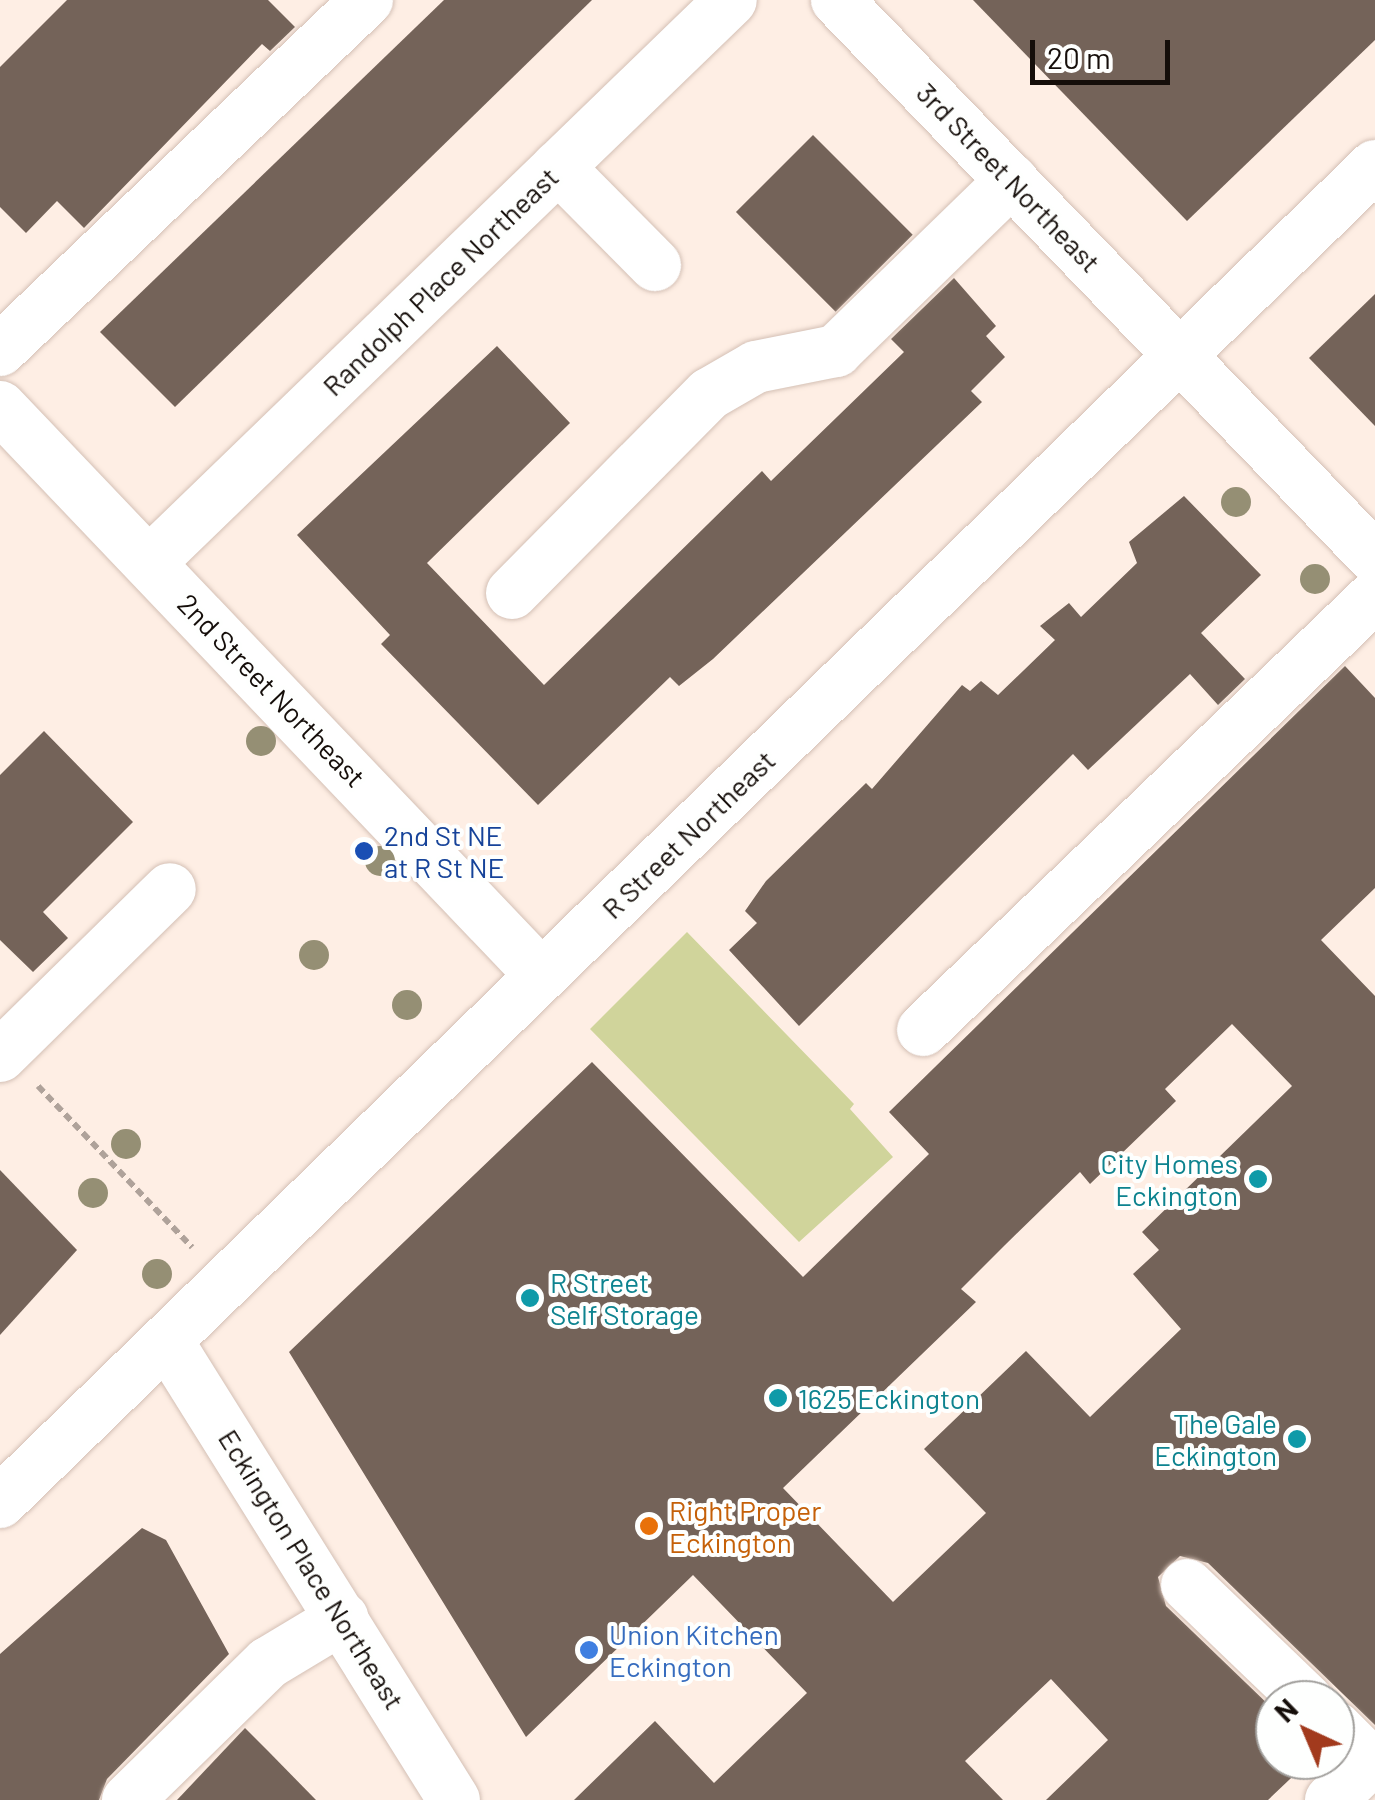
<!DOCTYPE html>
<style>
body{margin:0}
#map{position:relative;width:1375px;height:1800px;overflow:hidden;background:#feeee4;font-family:Barlow,sans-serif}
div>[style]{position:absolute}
.green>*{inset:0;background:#d0d49b}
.building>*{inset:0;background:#746359;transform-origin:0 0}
.path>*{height:6px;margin-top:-3px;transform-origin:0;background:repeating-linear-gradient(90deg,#afa29a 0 8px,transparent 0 13px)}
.roads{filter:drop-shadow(0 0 2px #d4c0b5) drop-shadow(0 0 2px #d4c0b5)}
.minor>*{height:52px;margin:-26px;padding:0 26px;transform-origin:26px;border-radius:26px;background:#fff}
.trees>*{width:30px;height:30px;margin:-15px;border-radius:50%;background:#958f74}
.dots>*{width:28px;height:28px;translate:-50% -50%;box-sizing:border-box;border:5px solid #fefffe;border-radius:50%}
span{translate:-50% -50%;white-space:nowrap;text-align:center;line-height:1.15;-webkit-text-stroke:8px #fefffe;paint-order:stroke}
.street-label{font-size:28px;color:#150e0a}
.transit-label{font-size:28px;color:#164399}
.left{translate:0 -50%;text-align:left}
.culture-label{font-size:28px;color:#0d838f}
.right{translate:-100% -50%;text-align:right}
.food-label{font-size:28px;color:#c56008}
.shop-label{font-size:28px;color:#366cbe}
.north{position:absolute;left:1255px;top:1680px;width:100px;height:100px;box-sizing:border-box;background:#fefffe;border:2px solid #a19f9c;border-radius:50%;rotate:316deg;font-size:28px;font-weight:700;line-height:40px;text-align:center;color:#150e0a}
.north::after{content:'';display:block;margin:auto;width:35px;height:45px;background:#a23a1d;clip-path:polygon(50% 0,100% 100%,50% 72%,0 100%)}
.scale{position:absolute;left:1030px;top:40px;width:140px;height:45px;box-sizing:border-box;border:5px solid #150e0a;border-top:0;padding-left:12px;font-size:30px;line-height:35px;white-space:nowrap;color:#150e0a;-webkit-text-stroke:8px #fefffe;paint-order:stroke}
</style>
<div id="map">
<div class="green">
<i style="clip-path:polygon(687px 932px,854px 1104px,850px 1109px,893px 1157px,799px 1242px,590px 1029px)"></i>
</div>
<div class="building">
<i style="clip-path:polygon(67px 0,268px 0,295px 27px,270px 51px,262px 44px,84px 228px,57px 201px,26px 233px,0 207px,0 67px)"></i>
<i style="clip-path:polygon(444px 0,592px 0,175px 407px,100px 332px)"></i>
<i style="clip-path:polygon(973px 0,1375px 0,1375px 40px,1187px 221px)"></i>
<i style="left:813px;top:135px;width:141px;height:109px;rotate:45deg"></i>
<i style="clip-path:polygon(954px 278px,996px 326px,986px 336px,1005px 357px,971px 391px,982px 402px,713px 659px,679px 686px,670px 677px,538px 805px,381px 644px,390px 635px,297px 535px,497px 346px,570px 423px,427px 563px,544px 685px,762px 471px,771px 481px,904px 352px,891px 339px)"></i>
<i style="clip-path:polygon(1375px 294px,1375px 426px,1309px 358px)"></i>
<i style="clip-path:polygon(1184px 496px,1261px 575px,1201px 633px,1245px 679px,1218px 705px,1190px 674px,1088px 770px,1073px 754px,799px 1026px,729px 950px,757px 923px,745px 911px,766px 881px,866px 783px,872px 789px,962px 685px,970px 691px,981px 681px,998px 695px,1055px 640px,1040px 626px,1069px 603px,1081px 617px,1137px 563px,1129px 542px)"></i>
<i style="clip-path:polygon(evenodd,1345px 666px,1375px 698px,1375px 888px,1321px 940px,1375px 996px,1375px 1725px,1208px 1563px,1180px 1556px,1158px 1577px,1166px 1606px,1275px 1711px,1275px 1760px,1310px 1760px,1268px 1800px,1046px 1800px,1108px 1740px,1051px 1679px,965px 1761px,1003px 1800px,574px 1800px,655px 1721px,714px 1783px,807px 1693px,693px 1575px,526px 1737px,289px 1352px,592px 1062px,803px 1277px,929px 1154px,889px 1112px,1345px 666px,1232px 1024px,1292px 1086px,1142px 1232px,1159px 1250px,1133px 1274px,1181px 1329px,1090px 1417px,1026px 1351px,924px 1449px,986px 1513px,893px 1602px,783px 1488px,976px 1302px,961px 1289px,1005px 1245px,1080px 1172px,1090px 1184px,1176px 1101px,1165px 1089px,1232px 1024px)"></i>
<i style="clip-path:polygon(44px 731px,133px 822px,43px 912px,68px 938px,33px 972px,0 940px,0 775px)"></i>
<i style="clip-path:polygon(0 1170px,77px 1250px,0 1335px)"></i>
<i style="clip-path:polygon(142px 1528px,166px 1540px,229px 1654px,107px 1779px,99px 1800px,0 1800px,0 1654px)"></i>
<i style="clip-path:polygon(245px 1728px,268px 1751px,316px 1800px,177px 1800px)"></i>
</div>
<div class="path">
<i style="left:38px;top:1086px;width:223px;rotate:46.3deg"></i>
</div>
<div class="roads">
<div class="minor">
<i style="left:837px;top:0;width:775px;rotate:46.05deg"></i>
<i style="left:558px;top:167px;width:138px;rotate:45.3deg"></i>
<i style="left:0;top:350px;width:507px;rotate:-43.64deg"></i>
<i style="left:0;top:407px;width:784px;rotate:46.39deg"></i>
<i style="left:150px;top:562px;width:808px;rotate:-44.05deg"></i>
<i style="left:512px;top:593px;width:280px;rotate:-45.3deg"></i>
<i style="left:709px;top:394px;width:54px;rotate:-29.9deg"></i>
<i style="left:756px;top:367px;width:82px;rotate:-11.3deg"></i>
<i style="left:836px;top:351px;width:245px;rotate:-44.2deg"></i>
<i style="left:923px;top:1030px;width:627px;rotate:-43.84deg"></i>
<i style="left:0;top:1056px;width:238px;rotate:-44.5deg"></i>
<i style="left:167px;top:1341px;width:541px;rotate:57.98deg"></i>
<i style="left:0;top:1502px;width:1917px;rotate:-44.18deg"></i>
<i style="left:1187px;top:1585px;width:166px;rotate:43.8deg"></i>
<i style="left:1335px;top:1727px;width:49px;rotate:45deg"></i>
<i style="left:128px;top:1800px;width:196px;rotate:-44.4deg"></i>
<i style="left:268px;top:1663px;width:87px;rotate:-31deg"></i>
<i style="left:1331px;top:1800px;width:62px;rotate:-44.3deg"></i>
</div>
</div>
<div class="trees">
<i style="left:1236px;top:502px"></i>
<i style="left:1315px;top:579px"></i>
<i style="left:261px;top:741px"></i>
<i style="left:380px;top:861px"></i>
<i style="left:314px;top:955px"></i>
<i style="left:407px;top:1005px"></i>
<i style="left:126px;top:1144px"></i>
<i style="left:93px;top:1193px"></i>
<i style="left:157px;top:1274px"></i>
</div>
<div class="dots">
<i style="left:364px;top:851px;background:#1a4fb4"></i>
<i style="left:1258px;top:1179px;background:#0f9aa8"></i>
<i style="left:530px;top:1298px;background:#0f9aa8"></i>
<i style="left:778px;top:1398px;background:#0f9aa8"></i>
<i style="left:1297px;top:1439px;background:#0f9aa8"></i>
<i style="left:649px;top:1526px;background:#e8710a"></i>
<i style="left:589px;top:1650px;background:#3f7fe0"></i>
</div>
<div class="street-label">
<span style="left:1009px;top:177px;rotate:46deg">3rd Street Northeast</span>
<span style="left:440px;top:281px;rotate:-44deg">Randolph Place Northeast</span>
<span style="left:272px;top:690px;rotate:46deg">2nd Street Northeast</span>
<span style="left:688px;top:834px;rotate:-44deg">R Street Northeast</span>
<span style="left:312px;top:1569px;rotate:58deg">Eckington Place Northeast</span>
</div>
<div class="transit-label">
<span class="left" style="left:384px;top:851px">2nd St NE<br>at R St NE</span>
</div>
<div class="culture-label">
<span class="right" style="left:1238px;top:1179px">City Homes<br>Eckington</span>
<span class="left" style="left:550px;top:1298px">R Street<br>Self Storage</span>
<span class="left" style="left:798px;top:1398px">1625 Eckington</span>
<span class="right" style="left:1277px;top:1439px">The Gale<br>Eckington</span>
</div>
<div class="food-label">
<span class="left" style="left:669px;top:1526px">Right Proper<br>Eckington</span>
</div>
<div class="shop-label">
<span class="left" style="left:609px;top:1650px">Union Kitchen<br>Eckington</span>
</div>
<div class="north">N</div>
<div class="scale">20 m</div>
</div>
